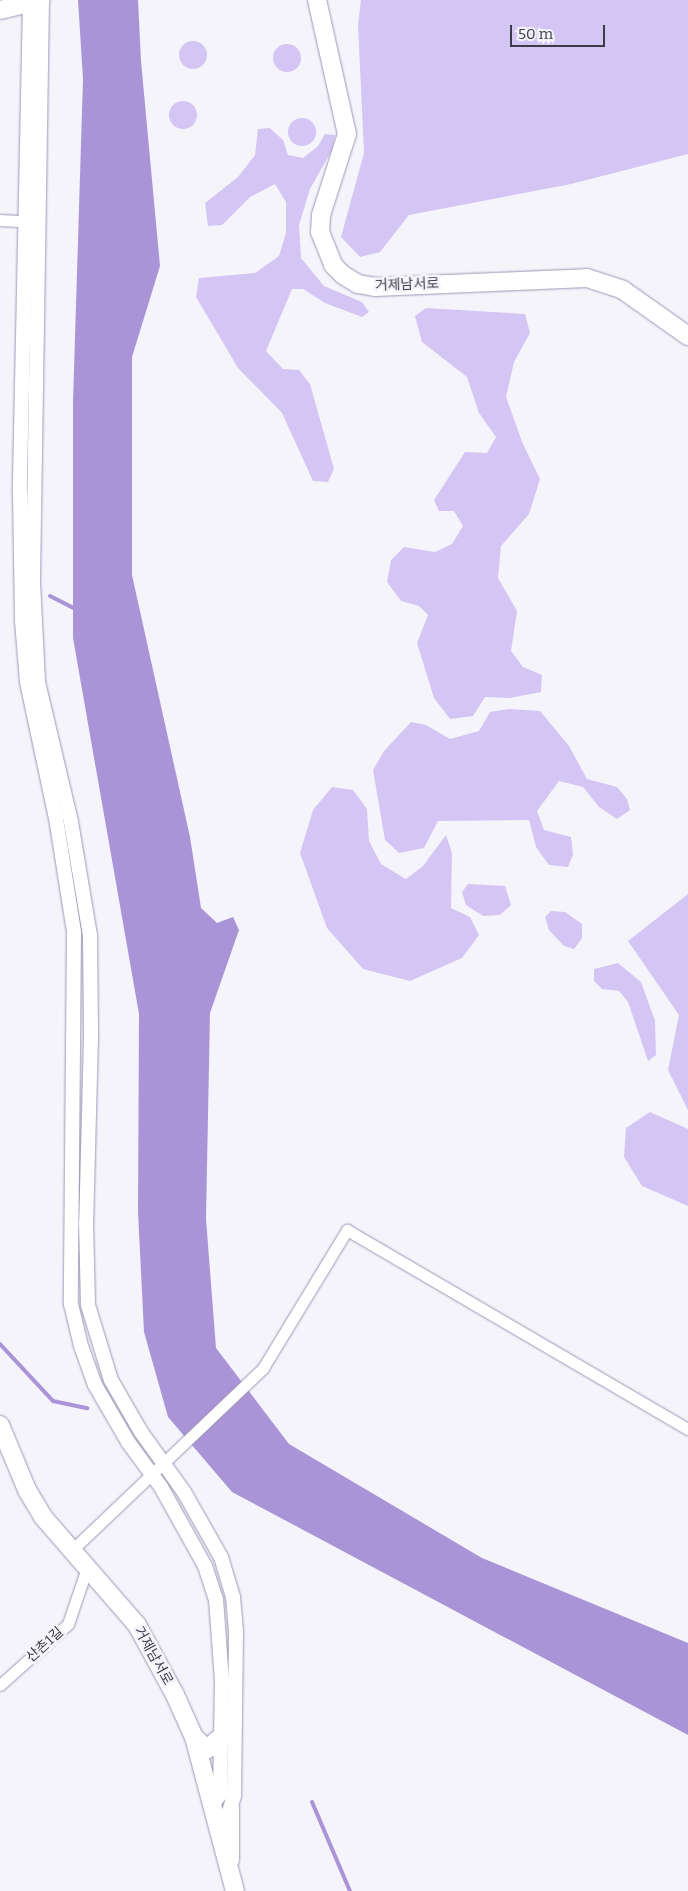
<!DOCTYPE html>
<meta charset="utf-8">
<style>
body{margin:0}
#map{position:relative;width:688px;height:1891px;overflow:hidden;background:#f6f4fb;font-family:Bitter,"Noto Sans KR",serif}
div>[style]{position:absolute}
.green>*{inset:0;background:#d4c6f4}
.round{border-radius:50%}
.water>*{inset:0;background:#aa94d8}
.stream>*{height:4px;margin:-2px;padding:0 2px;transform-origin:2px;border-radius:2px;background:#aa94d8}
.roads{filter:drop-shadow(0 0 1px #9f96b5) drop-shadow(0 0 1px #9f96b5)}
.minor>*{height:11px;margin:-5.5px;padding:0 5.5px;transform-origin:5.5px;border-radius:5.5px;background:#fff}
.tertiary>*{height:14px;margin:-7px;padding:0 7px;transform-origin:7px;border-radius:7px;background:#fff}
.primary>*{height:18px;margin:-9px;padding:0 9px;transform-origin:9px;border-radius:9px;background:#fff}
span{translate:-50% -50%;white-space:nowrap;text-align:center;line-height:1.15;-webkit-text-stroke:5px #f6f4fb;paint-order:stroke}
.street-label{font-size:14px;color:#3e3b48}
.scale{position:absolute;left:510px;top:25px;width:95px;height:22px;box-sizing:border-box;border:2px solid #3e3b48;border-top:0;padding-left:6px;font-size:15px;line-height:18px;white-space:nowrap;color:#3e3b48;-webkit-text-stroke:4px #f6f4fb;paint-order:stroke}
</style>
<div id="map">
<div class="green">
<i style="clip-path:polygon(361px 0,688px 0,688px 154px,571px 184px,409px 215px,380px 252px,360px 257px,341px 237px,364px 153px,358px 25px)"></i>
<i class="round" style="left:179px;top:41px;width:28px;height:28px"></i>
<i class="round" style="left:273px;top:44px;width:28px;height:28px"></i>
<i class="round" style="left:169px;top:101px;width:28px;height:28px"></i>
<i class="round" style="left:288px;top:118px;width:28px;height:28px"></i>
<i style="clip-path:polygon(270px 128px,283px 140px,288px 155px,303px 158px,318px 146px,325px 134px,335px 135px,332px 150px,310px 189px,299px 225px,301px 258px,324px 286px,362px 302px,369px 312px,362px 317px,325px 303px,303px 289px,292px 289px,266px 351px,283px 369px,299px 370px,310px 384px,334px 469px,328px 482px,313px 481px,282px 413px,238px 368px,196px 297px,199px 278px,255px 273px,279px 256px,286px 233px,286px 202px,275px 184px,250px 197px,222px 225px,208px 226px,205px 203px,238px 177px,255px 155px,258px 129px)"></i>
<i style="clip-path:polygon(426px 308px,525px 314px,530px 333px,514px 362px,506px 397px,523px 444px,540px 479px,529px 514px,501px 546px,498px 578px,517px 611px,511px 651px,523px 667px,542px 675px,541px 692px,510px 698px,485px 697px,473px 716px,450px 719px,434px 698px,417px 643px,428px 615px,419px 606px,401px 601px,387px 582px,391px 560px,404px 547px,435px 552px,452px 544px,463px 526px,454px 511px,439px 511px,434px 500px,465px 452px,487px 453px,496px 437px,479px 413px,467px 377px,422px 342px,415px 316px)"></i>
<i style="clip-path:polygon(509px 709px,540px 711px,569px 746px,587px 779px,617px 787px,627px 799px,630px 810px,617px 819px,599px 807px,583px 787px,559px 781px,537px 811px,544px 830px,571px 837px,573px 855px,568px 867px,549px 865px,536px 847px,529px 820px,438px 821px,424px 848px,399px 853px,385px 840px,373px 770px,384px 751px,411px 722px,426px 725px,450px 739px,479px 731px,490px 712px)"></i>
<i style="clip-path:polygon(332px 787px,353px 790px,367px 809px,369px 841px,381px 864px,406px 879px,423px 866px,446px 835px,452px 853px,451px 908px,470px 917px,479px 935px,462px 958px,410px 981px,363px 969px,327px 928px,300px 853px,313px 810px)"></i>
<i style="clip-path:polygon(468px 884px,505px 886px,511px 905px,500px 915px,483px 916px,466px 905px,462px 892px)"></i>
<i style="clip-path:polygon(688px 894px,688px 1110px,668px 1070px,679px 1015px,628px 941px)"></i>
<i style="clip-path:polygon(551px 911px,565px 912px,582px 924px,582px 938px,574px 949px,564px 946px,549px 930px,545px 917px)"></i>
<i style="clip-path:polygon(618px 963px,641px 982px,655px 1021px,656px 1055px,648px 1061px,628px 1002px,619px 991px,602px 989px,594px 981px,594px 969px)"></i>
<i style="clip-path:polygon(650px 1112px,688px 1129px,688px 1206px,642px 1186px,624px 1157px,626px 1128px)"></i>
</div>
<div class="water">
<i style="clip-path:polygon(78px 0,138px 0,141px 61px,160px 266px,132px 357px,132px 575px,190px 837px,201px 908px,217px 923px,233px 917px,239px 930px,210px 1013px,206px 1219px,216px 1348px,289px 1444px,482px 1558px,688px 1643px,688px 1735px,232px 1492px,168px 1417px,144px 1332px,138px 1212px,139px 1014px,73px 638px,73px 402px,83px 79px)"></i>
</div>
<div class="stream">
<i style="left:50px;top:596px;width:30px;rotate:27deg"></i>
<i style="left:0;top:1344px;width:78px;rotate:47.1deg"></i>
<i style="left:53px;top:1401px;width:35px;rotate:12deg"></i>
<i style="left:312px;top:1802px;width:97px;rotate:66.9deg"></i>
</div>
<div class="roads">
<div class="minor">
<i style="left:0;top:220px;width:33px;rotate:3deg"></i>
<i style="left:71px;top:1551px;width:265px;rotate:-43.6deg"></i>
<i style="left:263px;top:1368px;width:162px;rotate:-58.7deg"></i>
<i style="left:347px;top:1230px;width:395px;rotate:30.3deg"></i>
<i style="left:0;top:1685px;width:91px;rotate:-41.9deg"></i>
<i style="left:68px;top:1624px;width:59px;rotate:-71.3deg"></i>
</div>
<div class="tertiary">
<i style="left:42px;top:0;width:582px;rotate:90.89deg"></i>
<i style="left:33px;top:582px;width:100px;rotate:87.1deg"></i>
<i style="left:38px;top:682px;width:144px;rotate:76.7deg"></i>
<i style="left:71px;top:822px;width:115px;rotate:80.5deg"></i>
<i style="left:90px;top:935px;width:102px;rotate:89.4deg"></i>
<i style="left:91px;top:1037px;width:186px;rotate:91.5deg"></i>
<i style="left:86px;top:1223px;width:82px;rotate:88.6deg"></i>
<i style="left:88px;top:1305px;width:78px;rotate:73deg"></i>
<i style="left:111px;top:1380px;width:60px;rotate:60deg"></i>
<i style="left:141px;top:1432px;width:74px;rotate:54.4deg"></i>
<i style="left:184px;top:1492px;width:75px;rotate:60.4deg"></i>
<i style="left:221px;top:1557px;width:42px;rotate:73.3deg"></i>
<i style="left:233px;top:1597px;width:34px;rotate:85deg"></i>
<i style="left:236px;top:1631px;width:165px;rotate:90.7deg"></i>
<i style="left:234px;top:1796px;width:19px;rotate:108deg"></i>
<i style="left:228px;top:1814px;width:13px;rotate:132deg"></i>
<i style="left:30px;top:3px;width:489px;rotate:91.2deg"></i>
<i style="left:20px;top:492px;width:129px;rotate:89.1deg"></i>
<i style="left:22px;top:621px;width:61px;rotate:85.3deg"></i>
<i style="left:27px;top:682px;width:139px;rotate:78deg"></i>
<i style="left:56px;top:818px;width:115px;rotate:81deg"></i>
<i style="left:74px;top:932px;width:372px;rotate:90.5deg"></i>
<i style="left:71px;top:1304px;width:43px;rotate:76.6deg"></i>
<i style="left:81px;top:1346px;width:41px;rotate:70.3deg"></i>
<i style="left:95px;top:1385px;width:66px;rotate:59.9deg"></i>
<i style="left:128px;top:1442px;width:56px;rotate:53.7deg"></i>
<i style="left:161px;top:1487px;width:90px;rotate:60.9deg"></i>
<i style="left:205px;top:1566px;width:35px;rotate:72deg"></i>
<i style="left:216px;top:1599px;width:81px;rotate:85.8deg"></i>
<i style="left:222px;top:1680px;width:115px;rotate:91deg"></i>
<i style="left:220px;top:1795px;width:11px;rotate:131deg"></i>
<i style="left:232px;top:1860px;width:53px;rotate:-90deg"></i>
</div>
<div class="primary">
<i style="left:317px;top:0;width:137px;rotate:77.4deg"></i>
<i style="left:347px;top:134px;width:85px;rotate:107.8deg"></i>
<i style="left:321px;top:215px;width:17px;rotate:93deg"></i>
<i style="left:320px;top:232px;width:35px;rotate:68deg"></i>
<i style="left:333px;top:265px;width:14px;rotate:45deg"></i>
<i style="left:343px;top:275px;width:17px;rotate:31deg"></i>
<i style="left:358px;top:284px;width:17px;rotate:10deg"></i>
<i style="left:375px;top:287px;width:212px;rotate:-2.4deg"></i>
<i style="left:587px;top:278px;width:38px;rotate:18deg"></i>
<i style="left:623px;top:290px;width:80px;rotate:35.3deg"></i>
<i style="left:0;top:10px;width:42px;rotate:-13.7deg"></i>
<i style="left:0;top:1425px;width:70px;rotate:67.4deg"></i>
<i style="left:27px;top:1490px;width:31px;rotate:59deg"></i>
<i style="left:43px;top:1517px;width:143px;rotate:49deg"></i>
<i style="left:137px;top:1625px;width:80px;rotate:61.5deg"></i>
<i style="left:175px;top:1695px;width:46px;rotate:65.7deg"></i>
<i style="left:194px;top:1737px;width:159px;rotate:75.1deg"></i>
<i style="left:194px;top:1737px;width:18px;rotate:43deg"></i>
<i style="left:207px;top:1749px;width:18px;rotate:-41deg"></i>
</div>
</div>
<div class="street-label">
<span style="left:407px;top:285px;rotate:-2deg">거제남서로</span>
<span style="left:45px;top:1645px;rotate:-42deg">산촌1길</span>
<span style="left:153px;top:1656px;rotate:61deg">거제남서로</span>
</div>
<div class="scale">50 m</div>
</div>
